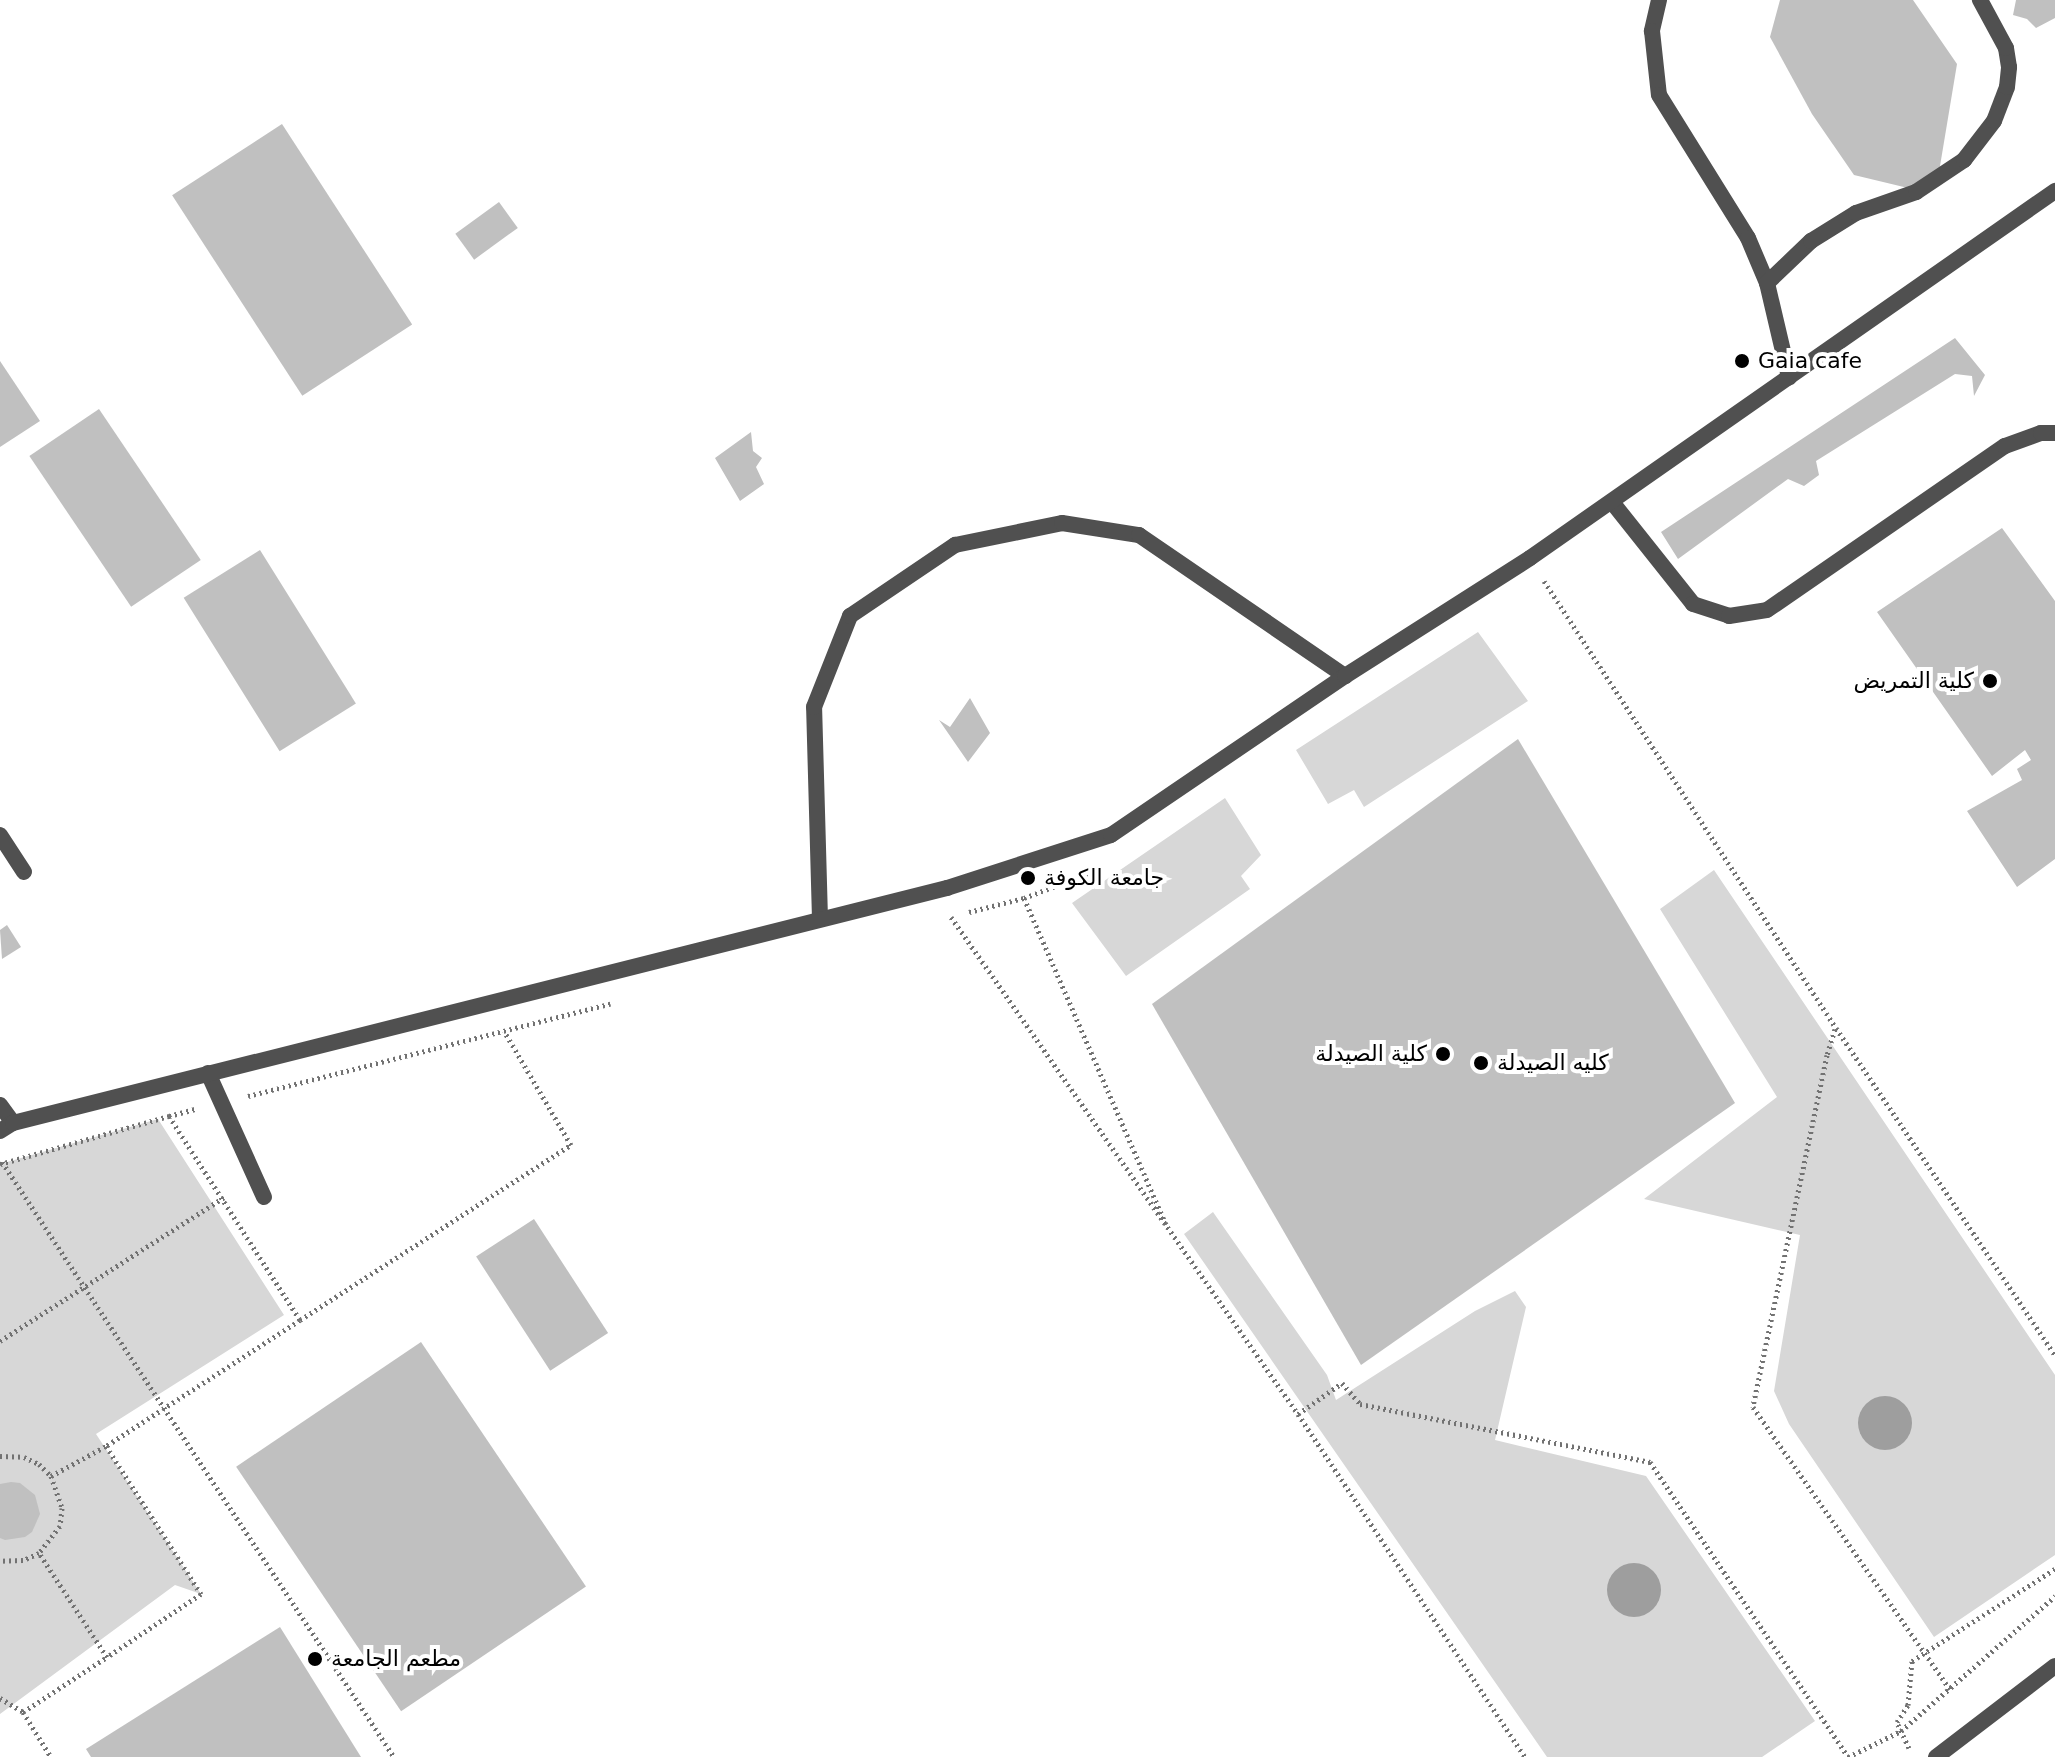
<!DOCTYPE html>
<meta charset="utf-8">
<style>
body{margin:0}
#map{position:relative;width:2055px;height:1757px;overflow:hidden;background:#fff;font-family:"DejaVu Sans",Vazirmatn,sans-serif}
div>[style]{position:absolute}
.green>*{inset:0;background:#d7d7d7}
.water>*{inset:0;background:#9e9e9e}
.round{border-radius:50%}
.building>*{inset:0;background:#c0c0c0;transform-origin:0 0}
.path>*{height:5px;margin-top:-2.5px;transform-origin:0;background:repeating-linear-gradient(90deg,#727272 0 2px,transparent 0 6px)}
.lane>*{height:16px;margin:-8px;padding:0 8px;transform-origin:8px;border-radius:8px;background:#505050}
.dots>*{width:22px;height:22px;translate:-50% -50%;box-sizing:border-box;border:4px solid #fff;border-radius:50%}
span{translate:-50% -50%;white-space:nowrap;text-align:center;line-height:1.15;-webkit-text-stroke:8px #fff;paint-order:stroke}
.poi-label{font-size:22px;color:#000}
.left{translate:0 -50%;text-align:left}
.right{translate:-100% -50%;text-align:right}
</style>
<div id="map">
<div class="green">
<i style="clip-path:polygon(1478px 632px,1528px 701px,1364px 807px,1354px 790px,1328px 804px,1296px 750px)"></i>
<i style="clip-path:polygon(1225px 798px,1261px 855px,1241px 876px,1250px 889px,1126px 976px,1072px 903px)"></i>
<i style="clip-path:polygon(1714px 870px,2055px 1375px,2055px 1555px,1934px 1637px,1789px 1424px,1774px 1391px,1800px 1235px,1644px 1199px,1777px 1097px,1660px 909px)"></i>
<i style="clip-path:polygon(158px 1119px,284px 1315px,96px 1434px,201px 1594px,175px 1585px,0 1714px,0 1164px)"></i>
<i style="clip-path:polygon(1213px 1212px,1327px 1375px,1336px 1400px,1475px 1311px,1515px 1291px,1526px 1307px,1495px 1440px,1646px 1476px,1815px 1721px,1762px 1757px,1547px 1757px,1184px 1234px)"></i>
</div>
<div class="water">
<i class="round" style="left:1858px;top:1396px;width:54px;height:54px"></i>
<i class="round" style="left:1607px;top:1563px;width:54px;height:54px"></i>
</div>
<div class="building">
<i style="clip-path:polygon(1780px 0,1913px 0,1957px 64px,1939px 172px,1908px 188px,1854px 175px,1812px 114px,1770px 37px)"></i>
<i style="clip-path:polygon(2016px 0,2055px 0,2055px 18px,2036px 28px,2027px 19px,2013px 15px)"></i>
<i style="left:282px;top:124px;width:239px;height:131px;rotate:57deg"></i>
<i style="left:499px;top:202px;width:32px;height:54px;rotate:54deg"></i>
<i style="clip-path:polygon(1955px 338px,1985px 375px,1974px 396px,1972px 376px,1955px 374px,1816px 461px,1819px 475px,1804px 486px,1788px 479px,1678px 559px,1661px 532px)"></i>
<i style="clip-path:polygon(0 361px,40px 421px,0 447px)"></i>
<i style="left:99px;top:409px;width:182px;height:84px;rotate:56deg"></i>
<i style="clip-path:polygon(751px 432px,753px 451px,762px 458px,756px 467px,764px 484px,740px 501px,715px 458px)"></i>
<i style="clip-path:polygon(2002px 528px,2055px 601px,2055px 859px,2017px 887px,1967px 811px,2022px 780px,2017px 769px,2031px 760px,2025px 750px,1992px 776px,1877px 612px)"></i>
<i style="left:260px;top:550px;width:181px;height:90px;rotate:58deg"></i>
<i style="clip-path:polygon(970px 698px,990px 733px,968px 762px,939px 720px,950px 727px)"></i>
<i style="clip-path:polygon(1518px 739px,1735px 1103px,1361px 1365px,1152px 1004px)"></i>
<i style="clip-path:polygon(7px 925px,21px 947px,2px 959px,0 930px)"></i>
<i style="left:534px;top:1219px;width:136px;height:69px;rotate:57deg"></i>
<i style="left:421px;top:1342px;width:295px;height:223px;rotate:56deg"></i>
<i style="clip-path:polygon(11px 1482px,20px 1483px,35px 1495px,40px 1514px,32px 1532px,25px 1537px,5px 1540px,0 1538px,0 1484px)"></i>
<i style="clip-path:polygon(280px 1627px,361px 1757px,91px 1757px,86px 1749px)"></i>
</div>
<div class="path">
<i style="left:1544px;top:581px;width:534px;rotate:56.85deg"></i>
<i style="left:1836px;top:1028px;width:394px;rotate:56.2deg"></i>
<i style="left:1024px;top:898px;width:356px;rotate:66.5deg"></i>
<i style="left:969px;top:912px;width:57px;rotate:-14.3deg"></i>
<i style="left:1024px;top:898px;width:81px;rotate:-20.9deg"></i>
<i style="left:951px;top:917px;width:606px;rotate:55.08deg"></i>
<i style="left:1298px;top:1414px;width:411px;rotate:56.5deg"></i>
<i style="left:1835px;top:1029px;width:27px;rotate:107deg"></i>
<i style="left:1827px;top:1055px;width:360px;rotate:101.9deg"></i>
<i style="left:1753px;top:1407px;width:344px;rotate:55.1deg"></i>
<i style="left:248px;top:1096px;width:374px;rotate:-14.3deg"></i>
<i style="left:169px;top:1116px;width:27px;rotate:-15deg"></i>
<i style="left:2px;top:1162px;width:713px;rotate:56.62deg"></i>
<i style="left:0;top:1164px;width:176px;rotate:-15.9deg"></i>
<i style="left:169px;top:1116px;width:242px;rotate:57.3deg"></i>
<i style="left:300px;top:1320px;width:231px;rotate:147deg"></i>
<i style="left:106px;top:1446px;width:176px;rotate:57.3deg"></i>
<i style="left:201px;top:1594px;width:113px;rotate:146.2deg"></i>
<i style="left:300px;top:1320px;width:323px;rotate:-32.9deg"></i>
<i style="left:571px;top:1145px;width:132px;rotate:-120.4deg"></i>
<i style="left:0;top:1341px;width:266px;rotate:-32.7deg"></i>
<i style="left:1298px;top:1414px;width:54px;rotate:-35.2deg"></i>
<i style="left:1342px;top:1383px;width:28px;rotate:49deg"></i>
<i style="left:1360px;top:1404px;width:296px;rotate:11.3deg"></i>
<i style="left:1650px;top:1462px;width:355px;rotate:56.1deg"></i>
<i style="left:0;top:1456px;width:24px;rotate:2deg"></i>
<i style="left:24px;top:1457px;width:17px;rotate:25deg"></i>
<i style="left:39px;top:1464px;width:17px;rotate:45deg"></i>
<i style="left:51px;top:1476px;width:34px;rotate:71deg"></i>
<i style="left:62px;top:1508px;width:18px;rotate:96deg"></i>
<i style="left:60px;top:1526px;width:34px;rotate:128deg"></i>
<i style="left:39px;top:1553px;width:17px;rotate:156deg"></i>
<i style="left:23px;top:1560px;width:23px;rotate:178deg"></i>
<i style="left:51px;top:1476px;width:63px;rotate:-28.6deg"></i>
<i style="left:0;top:1698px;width:27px;rotate:31deg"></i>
<i style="left:23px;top:1712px;width:53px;rotate:58.1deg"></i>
<i style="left:23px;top:1712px;width:100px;rotate:-33.2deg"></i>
<i style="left:107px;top:1657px;width:124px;rotate:-123.2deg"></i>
<i style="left:1909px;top:1748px;width:29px;rotate:-115deg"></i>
<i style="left:1897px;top:1722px;width:20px;rotate:-57deg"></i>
<i style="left:1908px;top:1705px;width:44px;rotate:-84.8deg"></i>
<i style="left:1912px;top:1661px;width:170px;rotate:-32.8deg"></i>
<i style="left:1848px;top:1757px;width:59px;rotate:-26.1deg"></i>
<i style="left:1901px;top:1731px;width:205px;rotate:-41.2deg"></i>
</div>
<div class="lane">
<i style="left:1659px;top:0;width:32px;rotate:103deg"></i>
<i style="left:1652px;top:31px;width:64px;rotate:83.8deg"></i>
<i style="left:1659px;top:95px;width:168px;rotate:58.1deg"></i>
<i style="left:1748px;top:238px;width:49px;rotate:67.1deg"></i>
<i style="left:1767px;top:283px;width:97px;rotate:76.8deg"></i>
<i style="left:1767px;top:283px;width:61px;rotate:-43.7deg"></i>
<i style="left:1811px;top:241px;width:53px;rotate:-31.9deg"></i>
<i style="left:1856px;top:213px;width:64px;rotate:-19.3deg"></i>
<i style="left:1916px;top:192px;width:58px;rotate:-33.7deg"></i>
<i style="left:1964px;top:160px;width:49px;rotate:-52.4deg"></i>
<i style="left:1994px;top:121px;width:36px;rotate:-69deg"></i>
<i style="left:2007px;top:87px;width:20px;rotate:-84deg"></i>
<i style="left:2009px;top:67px;width:19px;rotate:-99deg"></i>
<i style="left:2006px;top:48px;width:55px;rotate:-118.4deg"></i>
<i style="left:1612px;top:502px;width:130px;rotate:51.5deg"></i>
<i style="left:1693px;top:604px;width:38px;rotate:18deg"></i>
<i style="left:1729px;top:616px;width:38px;rotate:-9deg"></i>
<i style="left:1767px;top:610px;width:289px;rotate:-34.6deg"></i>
<i style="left:2005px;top:446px;width:38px;rotate:-20deg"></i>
<i style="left:2041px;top:433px;width:14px"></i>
<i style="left:0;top:835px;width:44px;rotate:57deg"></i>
<i style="left:820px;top:919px;width:212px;rotate:-91.6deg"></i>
<i style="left:814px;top:707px;width:98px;rotate:-68.4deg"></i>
<i style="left:850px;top:616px;width:127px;rotate:-34.1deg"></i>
<i style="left:955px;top:545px;width:109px;rotate:-11.6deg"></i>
<i style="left:1062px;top:523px;width:78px;rotate:8.9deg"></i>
<i style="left:1139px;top:535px;width:250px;rotate:34.4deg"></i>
<i style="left:208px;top:1073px;width:136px;rotate:65.7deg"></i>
<i style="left:0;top:1105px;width:22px;rotate:54deg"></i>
<i style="left:0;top:1131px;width:15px;rotate:-32deg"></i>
<i style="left:13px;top:1123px;width:963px;rotate:-14.12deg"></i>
<i style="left:947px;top:888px;width:172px;rotate:-17.9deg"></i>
<i style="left:1111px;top:835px;width:283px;rotate:-34.2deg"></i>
<i style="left:1345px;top:676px;width:219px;rotate:-32.5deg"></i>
<i style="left:1530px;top:558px;width:641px;rotate:-34.96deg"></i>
<i style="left:1936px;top:1757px;width:150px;rotate:-37.4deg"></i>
</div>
<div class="dots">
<i style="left:1742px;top:361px;background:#000"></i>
<i style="left:1990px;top:681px;background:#000"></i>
<i style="left:1028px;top:878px;background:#000"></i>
<i style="left:1443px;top:1054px;background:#000"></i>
<i style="left:1481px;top:1063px;background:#000"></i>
<i style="left:315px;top:1659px;background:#000"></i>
</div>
<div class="poi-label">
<span class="left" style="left:1758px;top:361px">Gaia cafe</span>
<span class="right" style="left:1974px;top:681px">كلية التمريض</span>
<span class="left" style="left:1044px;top:878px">جامعة الكوفة</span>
<span class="right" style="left:1427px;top:1054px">كلية الصيدلة</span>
<span class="left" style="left:1497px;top:1063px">كليه الصيدلة</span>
<span class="left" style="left:331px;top:1659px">مطعم الجامعة</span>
</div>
</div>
